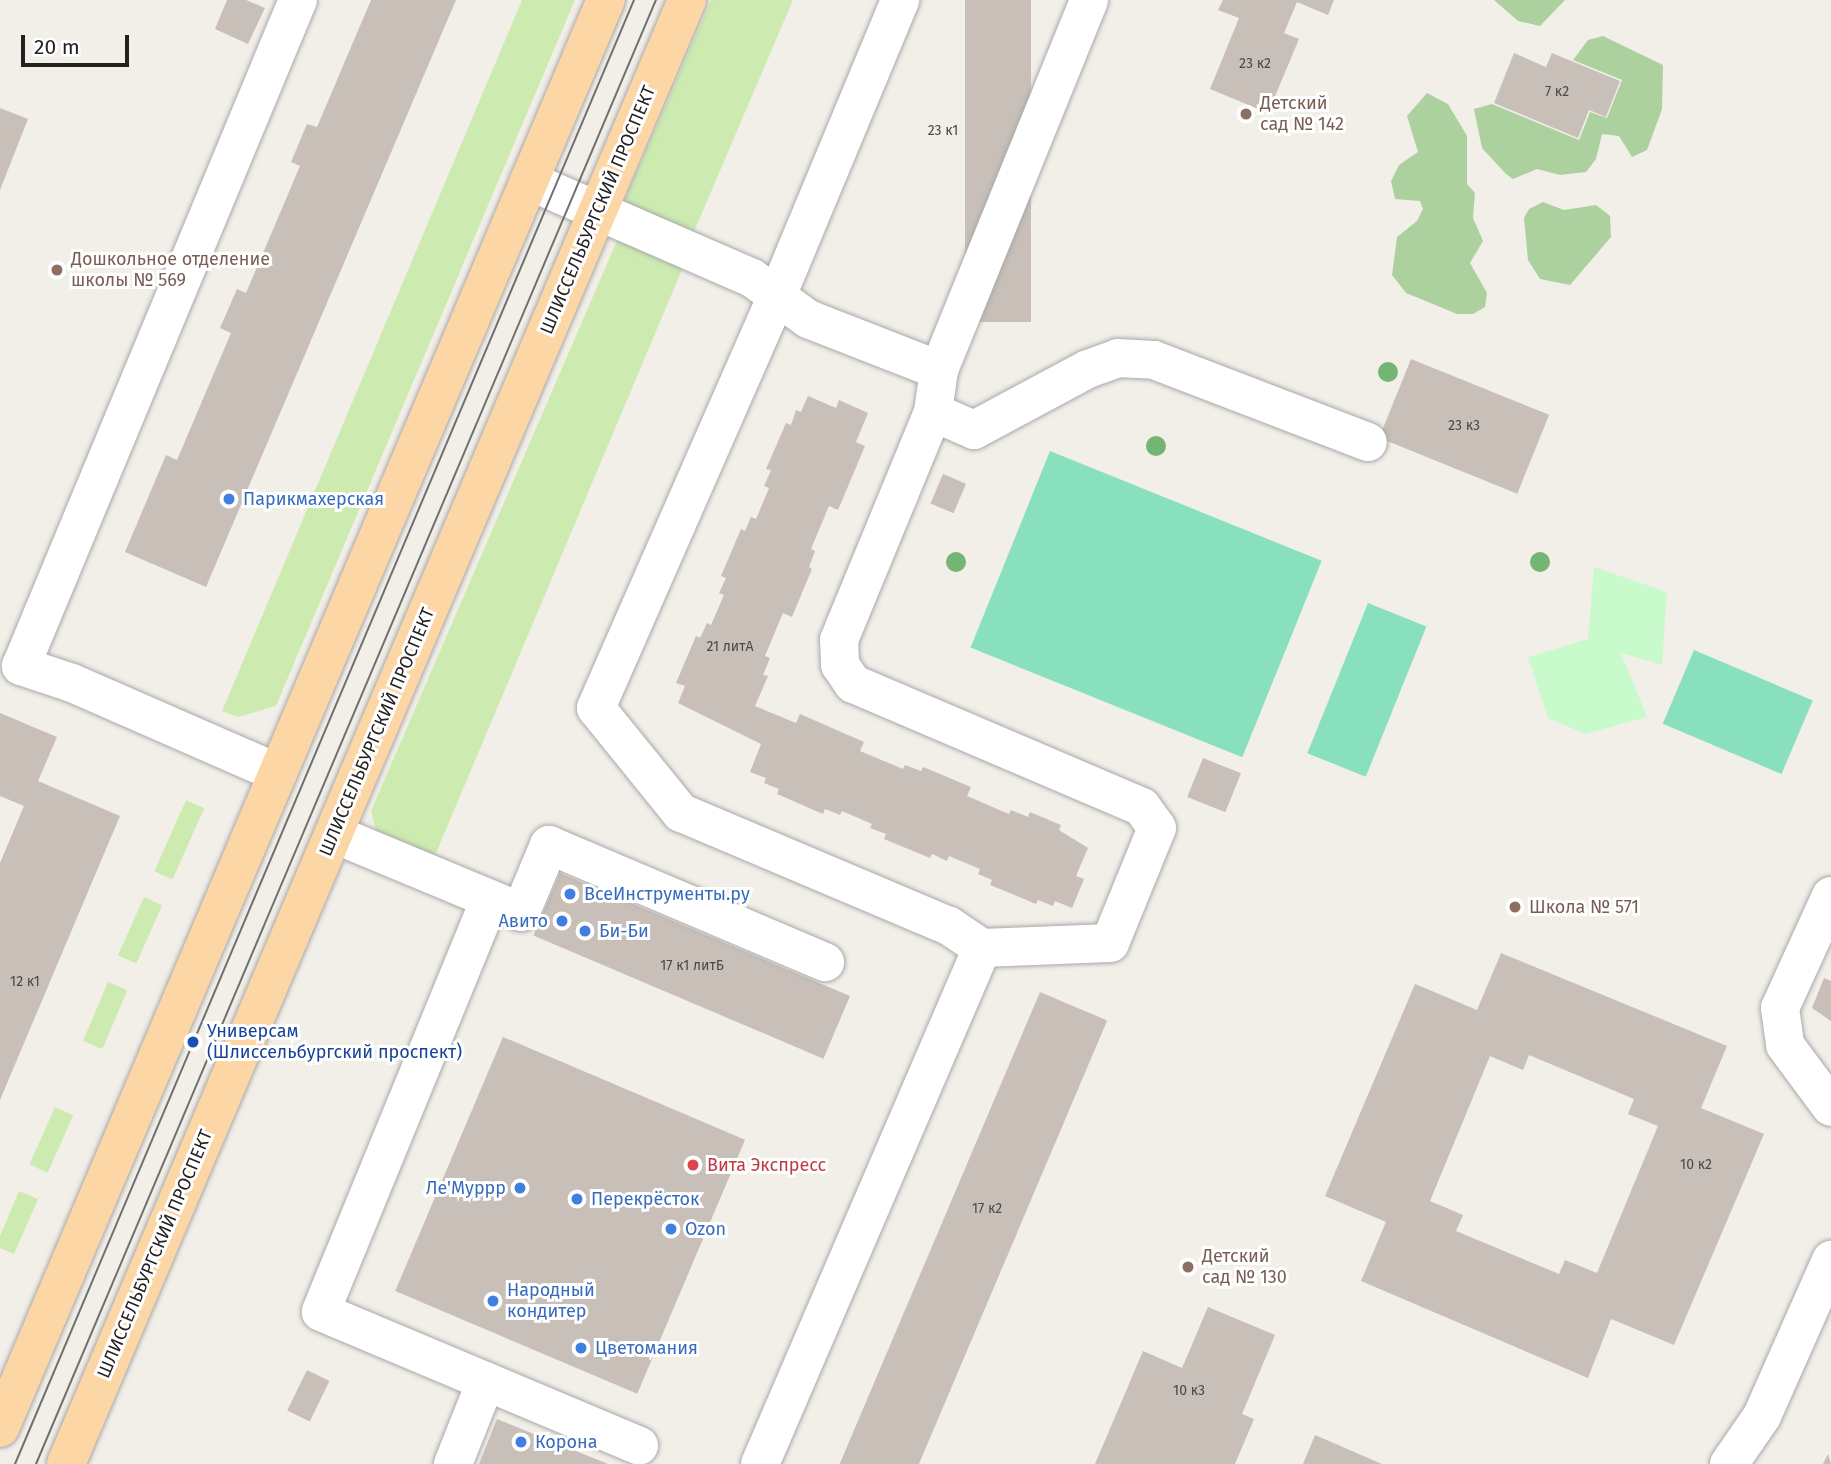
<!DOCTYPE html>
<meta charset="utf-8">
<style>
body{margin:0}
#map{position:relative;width:1831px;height:1464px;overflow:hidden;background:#f2efe9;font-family:"Fira Sans",sans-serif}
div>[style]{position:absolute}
.grass>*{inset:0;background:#cdebb0;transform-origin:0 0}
.forest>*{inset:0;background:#add19e}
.park>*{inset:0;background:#c8facc}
.pitch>*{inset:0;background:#88e0be;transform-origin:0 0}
.building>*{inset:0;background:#c7bfb8;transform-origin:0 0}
.roads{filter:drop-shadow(0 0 2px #a9a9a9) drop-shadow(0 0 2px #a9a9a9)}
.minor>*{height:38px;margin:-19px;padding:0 19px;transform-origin:19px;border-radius:19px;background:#fff}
.major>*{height:38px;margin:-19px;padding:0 19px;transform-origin:19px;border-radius:19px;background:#fcd6a4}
.tram>*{height:2px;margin:-1px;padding:0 1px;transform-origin:1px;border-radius:1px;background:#707070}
.trees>*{width:20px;height:20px;margin:-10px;border-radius:50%;background:#74b475}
.dots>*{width:19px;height:19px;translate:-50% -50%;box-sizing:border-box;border:4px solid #fff;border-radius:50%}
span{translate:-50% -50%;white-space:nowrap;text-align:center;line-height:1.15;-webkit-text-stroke:6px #fff;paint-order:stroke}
.number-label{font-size:14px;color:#4b4948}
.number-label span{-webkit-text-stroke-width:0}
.education-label{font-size:18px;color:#785e54}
.left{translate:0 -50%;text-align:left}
.street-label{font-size:18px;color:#222}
.shop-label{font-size:18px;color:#366cbe}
.right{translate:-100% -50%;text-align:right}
.transit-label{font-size:18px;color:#164399}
.health-label{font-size:18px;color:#be3a42}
.scale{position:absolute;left:21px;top:35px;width:108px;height:32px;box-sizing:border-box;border:4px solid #222;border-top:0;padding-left:9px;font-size:21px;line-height:24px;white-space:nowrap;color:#222;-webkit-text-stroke:5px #fff;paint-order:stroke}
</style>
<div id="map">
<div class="grass">
<i style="clip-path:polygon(522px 0,575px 0,276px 706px,238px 717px,222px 711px)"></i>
<i style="clip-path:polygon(711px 0,793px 0,690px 241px,624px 202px)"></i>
<i style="clip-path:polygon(619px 236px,684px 265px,431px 865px,379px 842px,371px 811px)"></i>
<i style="left:186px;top:800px;width:20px;height:78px;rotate:24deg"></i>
<i style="left:144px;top:897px;width:20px;height:64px;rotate:24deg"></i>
<i style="left:108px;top:982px;width:21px;height:64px;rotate:23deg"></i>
<i style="left:55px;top:1107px;width:20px;height:63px;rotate:24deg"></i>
<i style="clip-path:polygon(19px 1191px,38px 1199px,14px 1254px,0 1248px,0 1236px)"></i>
</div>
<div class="forest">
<i style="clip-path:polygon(1494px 0,1565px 0,1540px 26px,1518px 21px)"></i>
<i style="clip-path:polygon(1603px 36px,1663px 65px,1662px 109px,1647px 150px,1632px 157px,1619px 136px,1602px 134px,1596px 159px,1586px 172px,1560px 175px,1537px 169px,1513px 179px,1506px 174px,1482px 148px,1474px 109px,1492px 104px,1579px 140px,1590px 112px,1607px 118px,1622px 80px,1573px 60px,1588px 40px)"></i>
<i style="clip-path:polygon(1427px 93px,1448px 104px,1467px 136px,1467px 184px,1475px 193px,1473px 218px,1483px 241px,1470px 263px,1487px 293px,1485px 307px,1473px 314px,1457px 314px,1406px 293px,1392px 275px,1397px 237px,1417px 221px,1423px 209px,1420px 201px,1395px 199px,1391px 181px,1399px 165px,1418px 152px,1407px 116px)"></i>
<i style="clip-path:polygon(1543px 202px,1564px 210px,1596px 205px,1610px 216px,1611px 237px,1570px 285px,1540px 279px,1528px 260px,1524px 218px,1529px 209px)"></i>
</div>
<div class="park">
<i style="clip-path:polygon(1594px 567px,1667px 592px,1662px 665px,1621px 653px,1647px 717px,1585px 734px,1548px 718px,1528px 657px,1588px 639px)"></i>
</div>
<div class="pitch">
<i style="left:1050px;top:451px;width:293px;height:212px;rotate:22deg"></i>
<i style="left:1368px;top:603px;width:63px;height:162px;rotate:22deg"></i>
<i style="left:1694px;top:650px;width:129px;height:80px;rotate:23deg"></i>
</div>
<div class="building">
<i style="clip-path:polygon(227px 0,246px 0,265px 8px,248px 44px,215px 29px)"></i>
<i style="clip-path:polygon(371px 0,456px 0,206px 587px,125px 552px,166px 455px,177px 460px,231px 333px,220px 328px,237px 289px,246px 293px,300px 166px,291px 162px,307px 124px,317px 127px)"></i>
<i style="left:965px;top:0;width:66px;height:322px"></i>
<i style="clip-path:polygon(1223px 0,1334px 0,1328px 15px,1297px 2px,1284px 33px,1299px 39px,1268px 113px,1210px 89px,1239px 18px,1218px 10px)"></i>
<i style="clip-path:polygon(1514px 53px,1546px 67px,1552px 53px,1620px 81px,1606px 117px,1589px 110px,1578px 138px,1494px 103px)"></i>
<i style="clip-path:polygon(0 108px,28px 119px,0 190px)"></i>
<i style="left:1411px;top:359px;width:149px;height:85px;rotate:22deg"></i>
<i style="clip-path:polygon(808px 396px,836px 408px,839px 400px,868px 413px,856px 442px,865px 446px,838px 510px,829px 506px,811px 549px,815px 551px,809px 567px,812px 569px,792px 617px,783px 613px,765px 656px,770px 658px,763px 675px,768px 676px,755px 706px,796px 723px,800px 714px,864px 742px,860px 751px,903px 769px,905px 765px,921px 771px,923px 767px,971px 787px,967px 796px,1009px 814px,1011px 810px,1028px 817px,1030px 812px,1061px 825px,1059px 830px,1088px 848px,1076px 876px,1084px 879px,1072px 908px,1055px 901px,1053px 906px,1038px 900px,1036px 904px,990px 885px,992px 880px,978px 874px,980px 869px,949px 856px,947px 861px,932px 854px,930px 858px,884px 839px,886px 834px,870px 828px,872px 824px,842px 811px,840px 815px,825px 809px,823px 814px,777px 794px,779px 789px,764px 783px,766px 778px,750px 772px,761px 744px,678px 703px,685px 686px,676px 683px,696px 636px,700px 638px,707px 623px,711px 625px,724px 595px,719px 593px,726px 578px,721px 576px,741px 529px,745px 531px,751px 517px,756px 519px,769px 488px,764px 486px,771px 470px,766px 469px,786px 423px,791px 425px,796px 410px,801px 412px)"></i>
<i style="left:943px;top:474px;width:25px;height:32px;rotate:23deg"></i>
<i style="clip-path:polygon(0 713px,57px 737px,38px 781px,120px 816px,0 1100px,0 863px,24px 806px,0 796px)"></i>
<i style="left:1203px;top:758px;width:41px;height:42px;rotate:22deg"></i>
<i style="left:560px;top:873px;width:315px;height:68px;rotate:23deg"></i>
<i style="clip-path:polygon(evenodd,1501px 953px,1727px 1046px,1701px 1108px,1764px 1134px,1674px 1345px,1611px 1319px,1588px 1378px,1361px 1281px,1386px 1222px,1325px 1196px,1415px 984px,1477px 1010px,1501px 953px,1529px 1055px,1634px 1099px,1628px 1114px,1658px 1126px,1597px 1273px,1565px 1260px,1559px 1274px,1456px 1231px,1463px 1215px,1430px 1201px,1490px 1056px,1523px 1070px,1529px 1055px)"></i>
<i style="clip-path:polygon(1824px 978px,1831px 981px,1831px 1021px,1812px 1008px)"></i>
<i style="left:1040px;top:992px;width:73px;height:513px;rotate:23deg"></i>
<i style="left:503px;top:1037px;width:263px;height:276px;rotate:23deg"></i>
<i style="clip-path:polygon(1208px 1307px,1275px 1335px,1242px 1414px,1254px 1419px,1235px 1464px,1095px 1464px,1143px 1351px,1182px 1368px)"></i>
<i style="left:307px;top:1370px;width:25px;height:45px;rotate:26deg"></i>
<i style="clip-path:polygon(497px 1419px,608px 1464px,479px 1464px)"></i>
<i style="clip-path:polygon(1315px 1435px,1382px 1464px,1303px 1464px)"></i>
<i style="clip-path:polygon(1828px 1454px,1831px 1464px,1823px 1464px)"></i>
</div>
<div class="roads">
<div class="minor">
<i style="left:529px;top:181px;width:243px;rotate:23.5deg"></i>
<i style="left:752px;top:278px;width:69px;rotate:36.2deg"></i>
<i style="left:808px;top:319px;width:141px;rotate:21.3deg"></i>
<i style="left:933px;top:412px;width:45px;rotate:23.7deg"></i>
<i style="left:974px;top:430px;width:129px;rotate:-28.2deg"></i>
<i style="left:1088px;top:369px;width:32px;rotate:-20deg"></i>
<i style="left:1118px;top:358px;width:36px;rotate:3deg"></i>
<i style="left:1154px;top:360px;width:229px;rotate:21deg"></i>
<i style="left:278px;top:773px;width:225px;rotate:-156.4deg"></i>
<i style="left:72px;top:683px;width:54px;rotate:-161.6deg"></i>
<i style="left:21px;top:666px;width:721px;rotate:-67.42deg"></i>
<i style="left:334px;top:834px;width:203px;rotate:22.6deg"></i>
<i style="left:521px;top:912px;width:73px;rotate:-67.3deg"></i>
<i style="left:549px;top:845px;width:300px;rotate:23deg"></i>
<i style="left:1831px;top:896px;width:123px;rotate:114.5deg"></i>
<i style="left:1780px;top:1008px;width:37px;rotate:82deg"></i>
<i style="left:1785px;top:1045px;width:77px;rotate:53.4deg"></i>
<i style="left:490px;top:899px;width:446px;rotate:112.3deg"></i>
<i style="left:321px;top:1312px;width:345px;rotate:22.8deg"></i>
<i style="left:982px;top:948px;width:128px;rotate:-2.2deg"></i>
<i style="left:1110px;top:943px;width:124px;rotate:-67.8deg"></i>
<i style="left:1157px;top:828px;width:26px;rotate:-126deg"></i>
<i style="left:1142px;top:807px;width:314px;rotate:-156.9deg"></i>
<i style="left:853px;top:684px;width:23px;rotate:-124deg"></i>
<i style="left:840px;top:665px;width:25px;rotate:-92deg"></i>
<i style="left:839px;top:640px;width:247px;rotate:-67.6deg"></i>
<i style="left:933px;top:412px;width:42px;rotate:-81.9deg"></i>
<i style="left:939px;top:370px;width:399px;rotate:-67.9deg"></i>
<i style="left:453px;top:1464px;width:89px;rotate:-68.3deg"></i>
<i style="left:760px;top:1464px;width:562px;rotate:-66.72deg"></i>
<i style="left:982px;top:948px;width:40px;rotate:-146deg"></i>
<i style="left:949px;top:926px;width:291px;rotate:-157.1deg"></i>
<i style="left:681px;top:813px;width:135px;rotate:-129deg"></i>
<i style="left:596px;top:708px;width:450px;rotate:-66.3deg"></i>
<i style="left:777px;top:296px;width:321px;rotate:-67.4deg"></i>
<i style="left:1729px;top:1464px;width:58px;rotate:-55.5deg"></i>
<i style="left:1762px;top:1416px;width:171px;rotate:-66.1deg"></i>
</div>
<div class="major">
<i style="left:0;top:1428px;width:1551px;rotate:-67.01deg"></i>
<i style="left:66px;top:1464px;width:1590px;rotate:-67.01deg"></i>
</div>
</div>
<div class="tram">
<i style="left:15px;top:1464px;width:1589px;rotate:-67.08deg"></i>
<i style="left:36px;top:1464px;width:1590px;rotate:-67.05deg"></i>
</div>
<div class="trees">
<i style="left:1388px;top:372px"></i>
<i style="left:1156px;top:446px"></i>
<i style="left:956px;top:562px"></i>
<i style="left:1540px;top:562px"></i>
</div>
<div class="dots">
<i style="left:1246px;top:114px;background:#8d6e63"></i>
<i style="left:57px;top:270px;background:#8d6e63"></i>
<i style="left:229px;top:499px;background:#3f7fe0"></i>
<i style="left:570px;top:894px;background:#3f7fe0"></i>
<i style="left:1515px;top:907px;background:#8d6e63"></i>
<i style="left:562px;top:921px;background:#3f7fe0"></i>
<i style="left:585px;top:931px;background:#3f7fe0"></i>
<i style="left:193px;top:1042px;background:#1a4fb4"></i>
<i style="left:693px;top:1165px;background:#e0444e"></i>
<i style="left:520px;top:1188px;background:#3f7fe0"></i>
<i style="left:577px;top:1199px;background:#3f7fe0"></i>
<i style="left:671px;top:1229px;background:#3f7fe0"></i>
<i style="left:1188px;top:1267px;background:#8d6e63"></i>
<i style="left:493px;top:1301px;background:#3f7fe0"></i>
<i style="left:581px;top:1348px;background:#3f7fe0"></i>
<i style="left:521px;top:1442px;background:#3f7fe0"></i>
</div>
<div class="number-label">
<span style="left:1255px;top:64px">23 к2</span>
<span style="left:1557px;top:92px">7 к2</span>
<span style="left:943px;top:131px">23 к1</span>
<span style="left:1464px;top:426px">23 к3</span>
<span style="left:730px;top:647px">21 литА</span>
<span style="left:692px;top:966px">17 к1 литБ</span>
<span style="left:25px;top:982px">12 к1</span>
<span style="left:1696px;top:1165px">10 к2</span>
<span style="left:987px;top:1209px">17 к2</span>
<span style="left:1189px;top:1391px">10 к3</span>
</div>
<div class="education-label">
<span class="left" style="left:1260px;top:114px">Детский<br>сад № 142</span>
<span class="left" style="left:71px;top:270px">Дошкольное отделение<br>школы № 569</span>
<span class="left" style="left:1529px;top:907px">Школа № 571</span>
<span class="left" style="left:1202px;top:1267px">Детский<br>сад № 130</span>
</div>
<div class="street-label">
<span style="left:598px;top:210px;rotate:-67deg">ШЛИССЕЛЬБУРГСКИЙ ПРОСПЕКТ</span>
<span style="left:377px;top:732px;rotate:-67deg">ШЛИССЕЛЬБУРГСКИЙ ПРОСПЕКТ</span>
<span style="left:155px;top:1254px;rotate:-67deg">ШЛИССЕЛЬБУРГСКИЙ ПРОСПЕКТ</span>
</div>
<div class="shop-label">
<span class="left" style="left:243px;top:499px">Парикмахерская</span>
<span class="left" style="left:584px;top:894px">ВсеИнструменты.ру</span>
<span class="right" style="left:548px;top:921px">Авито</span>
<span class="left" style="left:599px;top:931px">Би-Би</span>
<span class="right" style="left:506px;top:1188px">Ле'Муррр</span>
<span class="left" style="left:591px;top:1199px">Перекрёсток</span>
<span class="left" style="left:685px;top:1229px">Ozon</span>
<span class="left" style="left:507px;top:1301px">Народный<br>кондитер</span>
<span class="left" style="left:595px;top:1348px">Цветомания</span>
<span class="left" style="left:535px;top:1442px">Корона</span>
</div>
<div class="transit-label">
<span class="left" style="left:207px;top:1042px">Универсам<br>(Шлиссельбургский проспект)</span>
</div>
<div class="health-label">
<span class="left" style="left:707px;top:1165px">Вита Экспресс</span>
</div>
<div class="scale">20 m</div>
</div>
